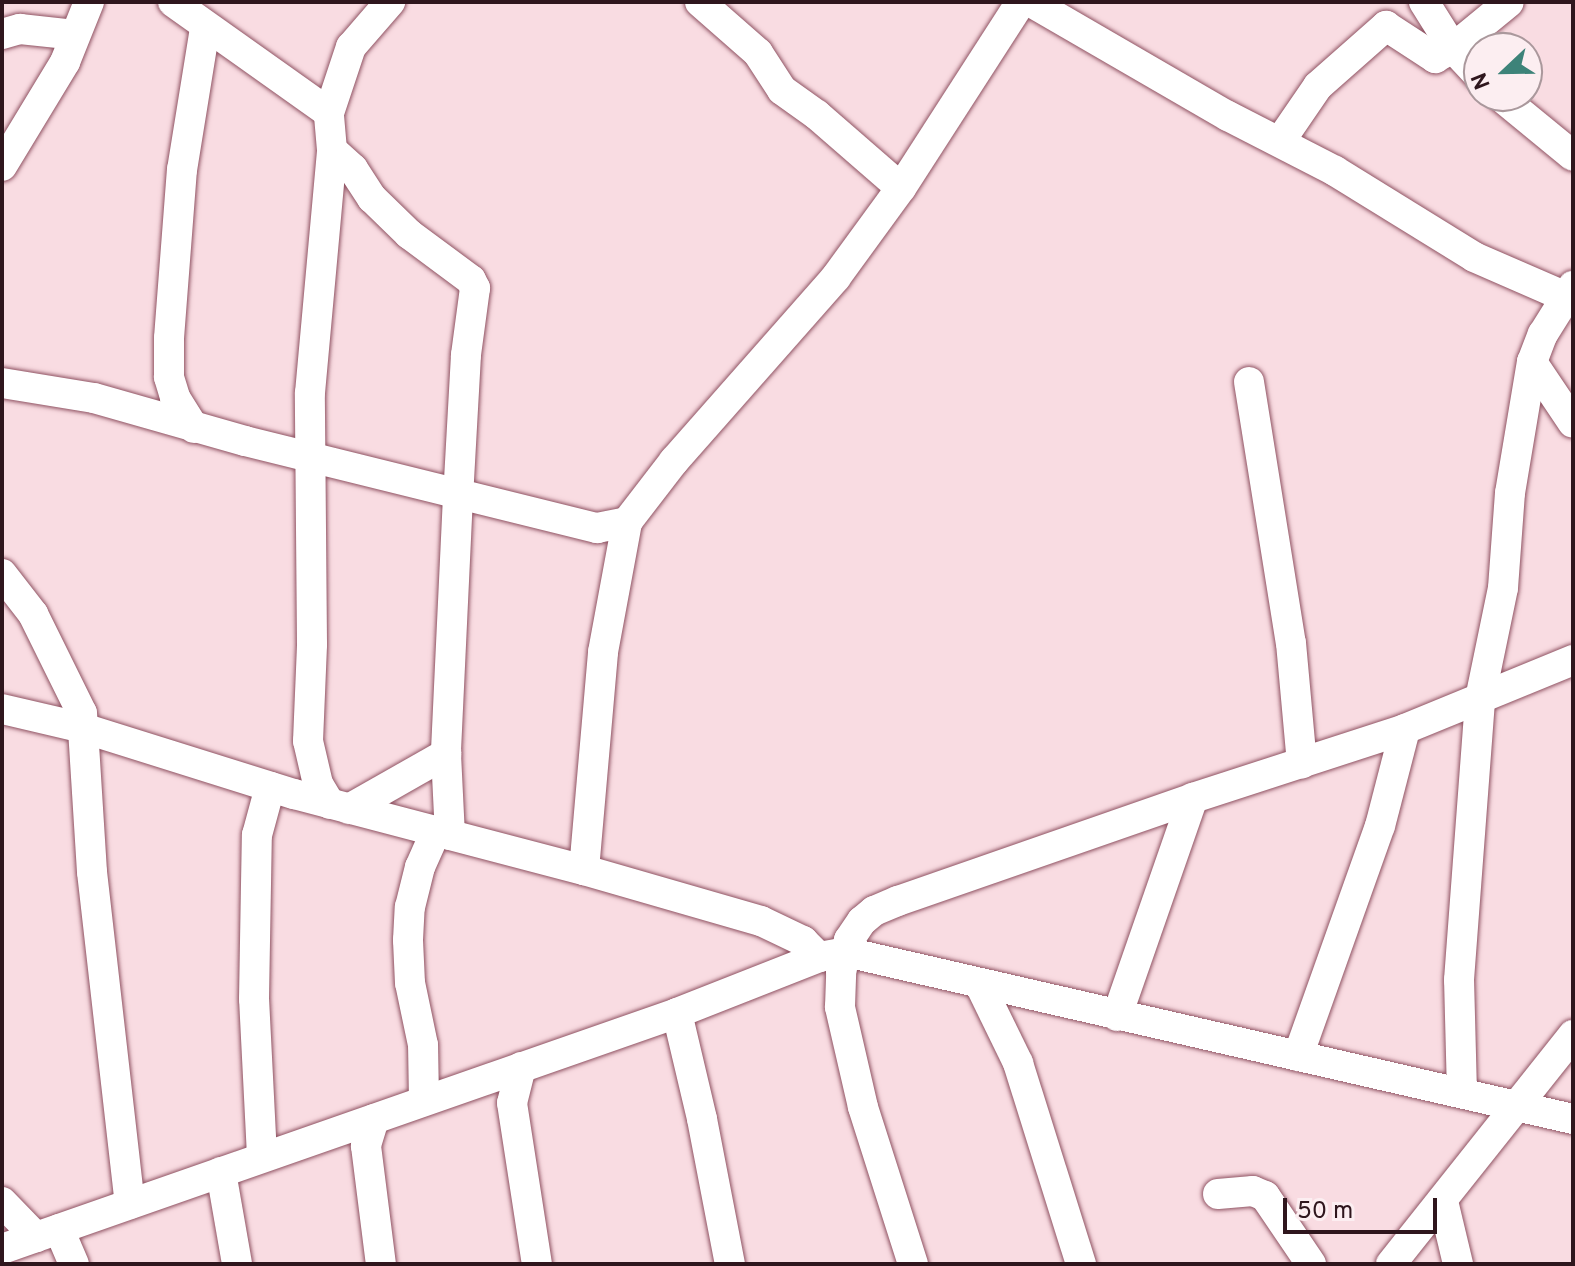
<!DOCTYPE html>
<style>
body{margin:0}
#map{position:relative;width:1575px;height:1266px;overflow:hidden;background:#f9dce2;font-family:Overpass,sans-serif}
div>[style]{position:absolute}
.roads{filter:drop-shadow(0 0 2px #8f5262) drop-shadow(0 0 2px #8f5262)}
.minor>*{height:30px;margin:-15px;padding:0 15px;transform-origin:15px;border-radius:15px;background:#fff}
span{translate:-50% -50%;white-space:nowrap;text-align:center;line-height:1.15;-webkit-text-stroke:7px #fceef1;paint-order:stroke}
.frame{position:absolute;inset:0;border:4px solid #2f161d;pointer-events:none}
.north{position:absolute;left:1463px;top:32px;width:80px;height:80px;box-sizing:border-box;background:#fceef1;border:2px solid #aa989c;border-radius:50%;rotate:248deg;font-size:22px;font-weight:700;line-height:32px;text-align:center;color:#2f161d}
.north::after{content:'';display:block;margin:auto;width:28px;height:36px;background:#3d8379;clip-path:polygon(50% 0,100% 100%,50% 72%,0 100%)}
.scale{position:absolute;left:1283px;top:1198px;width:154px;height:36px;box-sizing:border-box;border:4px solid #2f161d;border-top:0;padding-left:10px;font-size:24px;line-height:28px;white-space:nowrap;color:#2f161d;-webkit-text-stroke:6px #fceef1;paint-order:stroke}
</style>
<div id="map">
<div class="roads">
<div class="minor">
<i style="left:173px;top:2px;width:191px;rotate:35.4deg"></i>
<i style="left:700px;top:2px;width:77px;rotate:41.3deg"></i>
<i style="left:758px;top:53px;width:44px;rotate:57deg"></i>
<i style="left:782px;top:90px;width:43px;rotate:35.5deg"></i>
<i style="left:817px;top:115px;width:111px;rotate:41deg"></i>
<i style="left:1031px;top:2px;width:228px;rotate:30.1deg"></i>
<i style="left:1228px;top:116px;width:120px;rotate:27.2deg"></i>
<i style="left:1335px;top:171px;width:163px;rotate:31.7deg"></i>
<i style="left:1474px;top:257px;width:100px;rotate:23.5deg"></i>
<i style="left:1424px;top:2px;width:54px;rotate:57.8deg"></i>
<i style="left:1453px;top:48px;width:38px;rotate:47deg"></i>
<i style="left:2px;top:34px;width:19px;rotate:-16deg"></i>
<i style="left:20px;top:29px;width:55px;rotate:6.2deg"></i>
<i style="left:1500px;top:96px;width:94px;rotate:39.4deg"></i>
<i style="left:1281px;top:140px;width:65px;rotate:-55.6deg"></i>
<i style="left:1318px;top:86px;width:91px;rotate:-41.4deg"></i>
<i style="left:1386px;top:26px;width:59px;rotate:33.1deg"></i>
<i style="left:1435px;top:58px;width:21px;rotate:-29deg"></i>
<i style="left:1453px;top:48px;width:72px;rotate:-39.4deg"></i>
<i style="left:332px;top:150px;width:28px;rotate:42deg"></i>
<i style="left:353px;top:169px;width:35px;rotate:57deg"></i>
<i style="left:372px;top:198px;width:52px;rotate:44.2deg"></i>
<i style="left:409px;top:234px;width:77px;rotate:36.6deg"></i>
<i style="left:471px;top:280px;width:9px;rotate:63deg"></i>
<i style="left:475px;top:288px;width:68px;rotate:97.7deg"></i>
<i style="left:466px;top:355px;width:141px;rotate:93.2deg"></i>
<i style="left:458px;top:496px;width:258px;rotate:92.7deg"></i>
<i style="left:446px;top:754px;width:81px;rotate:87.2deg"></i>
<i style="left:2px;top:166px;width:122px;rotate:-58.8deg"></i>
<i style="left:65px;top:62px;width:65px;rotate:-68.2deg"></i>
<i style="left:1532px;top:362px;width:73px;rotate:56.1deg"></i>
<i style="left:1249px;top:382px;width:264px;rotate:80.9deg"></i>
<i style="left:1291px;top:643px;width:121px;rotate:84.8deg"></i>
<i style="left:2px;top:383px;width:93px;rotate:9.3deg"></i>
<i style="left:94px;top:398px;width:157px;rotate:15.9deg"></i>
<i style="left:245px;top:441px;width:363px;rotate:13.9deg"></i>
<i style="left:597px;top:528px;width:31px;rotate:-11deg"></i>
<i style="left:194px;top:428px;width:36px;rotate:-122deg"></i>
<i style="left:175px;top:397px;width:21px;rotate:-107deg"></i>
<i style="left:169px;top:377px;width:39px;rotate:-90deg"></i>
<i style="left:169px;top:338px;width:169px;rotate:-85.6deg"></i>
<i style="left:182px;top:170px;width:144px;rotate:-80.8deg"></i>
<i style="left:2px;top:574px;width:51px;rotate:52.2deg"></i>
<i style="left:33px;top:614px;width:110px;rotate:63.7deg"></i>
<i style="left:82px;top:713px;width:159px;rotate:86.4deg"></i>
<i style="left:92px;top:872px;width:334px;rotate:83.5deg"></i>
<i style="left:2px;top:709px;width:83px;rotate:13.2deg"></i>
<i style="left:83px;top:728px;width:221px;rotate:17.4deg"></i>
<i style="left:294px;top:794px;width:300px;rotate:14.7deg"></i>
<i style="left:584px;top:870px;width:184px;rotate:16.1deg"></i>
<i style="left:761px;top:921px;width:47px;rotate:25.5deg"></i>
<i style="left:803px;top:941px;width:23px;rotate:45deg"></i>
<i style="left:330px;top:804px;width:23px;rotate:-121deg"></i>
<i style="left:318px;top:784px;width:44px;rotate:-103.1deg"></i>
<i style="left:308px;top:741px;width:97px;rotate:-87.6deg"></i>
<i style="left:312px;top:644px;width:251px;rotate:-90.5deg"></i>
<i style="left:310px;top:393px;width:244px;rotate:-84.8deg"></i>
<i style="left:332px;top:150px;width:37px;rotate:-95deg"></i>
<i style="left:329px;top:113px;width:70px;rotate:-71.6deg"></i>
<i style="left:351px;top:47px;width:60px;rotate:-49.1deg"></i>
<i style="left:349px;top:809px;width:112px;rotate:-29.6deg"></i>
<i style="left:584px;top:870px;width:219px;rotate:-85deg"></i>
<i style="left:603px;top:652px;width:132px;rotate:-79.5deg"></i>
<i style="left:627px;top:522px;width:77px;rotate:-52.4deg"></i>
<i style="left:674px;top:461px;width:245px;rotate:-48.6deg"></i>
<i style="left:836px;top:277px;width:110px;rotate:-53.9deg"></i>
<i style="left:901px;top:188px;width:221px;rotate:-57.2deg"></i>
<i style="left:980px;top:985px;width:87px;rotate:64deg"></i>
<i style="left:1018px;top:1063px;width:211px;rotate:72.6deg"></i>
<i style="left:677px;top:1013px;width:109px;rotate:76.7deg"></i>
<i style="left:702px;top:1119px;width:148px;rotate:79.1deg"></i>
<i style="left:1117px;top:1016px;width:231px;rotate:-70.8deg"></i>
<i style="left:1298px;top:1056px;width:244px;rotate:-70.4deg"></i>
<i style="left:1380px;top:826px;width:100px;rotate:-75.5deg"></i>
<i style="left:521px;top:1067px;width:37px;rotate:104deg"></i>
<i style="left:512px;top:1103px;width:163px;rotate:81.2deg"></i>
<i style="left:1462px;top:1093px;width:113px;rotate:-91.5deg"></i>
<i style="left:1459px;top:980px;width:282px;rotate:-85.7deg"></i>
<i style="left:1480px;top:699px;width:113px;rotate:-78.3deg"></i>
<i style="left:1503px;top:588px;width:95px;rotate:-85.8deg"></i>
<i style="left:1510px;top:493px;width:133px;rotate:-80.5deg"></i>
<i style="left:1532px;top:362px;width:30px;rotate:-69deg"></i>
<i style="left:1543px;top:334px;width:57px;rotate:-58deg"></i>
<i style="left:424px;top:1100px;width:55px;rotate:-91deg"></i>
<i style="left:423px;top:1045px;width:63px;rotate:-101.8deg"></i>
<i style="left:410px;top:983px;width:43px;rotate:-92.7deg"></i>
<i style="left:408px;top:940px;width:33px;rotate:-87deg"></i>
<i style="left:410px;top:907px;width:41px;rotate:-76deg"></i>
<i style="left:420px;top:867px;width:39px;rotate:-66deg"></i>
<i style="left:374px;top:1119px;width:28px;rotate:107deg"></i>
<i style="left:366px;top:1146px;width:119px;rotate:82.8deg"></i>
<i style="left:262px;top:1156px;width:157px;rotate:-92.9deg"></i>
<i style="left:254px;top:999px;width:164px;rotate:-89deg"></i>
<i style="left:257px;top:835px;width:50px;rotate:-74.8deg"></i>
<i style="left:221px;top:1172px;width:93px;rotate:80.1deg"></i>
<i style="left:1218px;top:1194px;width:35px;rotate:-5deg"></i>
<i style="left:1253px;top:1191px;width:13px;rotate:23deg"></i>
<i style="left:1265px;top:1196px;width:82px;rotate:55.9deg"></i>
<i style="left:1443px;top:1201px;width:65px;rotate:76.6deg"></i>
<i style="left:2px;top:1202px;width:49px;rotate:45.8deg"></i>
<i style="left:59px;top:1229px;width:38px;rotate:67deg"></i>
<i style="left:2px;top:1249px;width:715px;rotate:-19.27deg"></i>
<i style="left:677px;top:1013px;width:153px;rotate:-21.5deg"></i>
<i style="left:819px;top:957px;width:27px;rotate:-10deg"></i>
<i style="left:846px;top:952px;width:746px;rotate:12.94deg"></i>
<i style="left:913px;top:1264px;width:165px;rotate:-107.7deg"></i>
<i style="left:863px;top:1107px;width:103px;rotate:-103deg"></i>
<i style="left:840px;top:1007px;width:35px;rotate:-88deg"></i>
<i style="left:841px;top:972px;width:33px;rotate:-76deg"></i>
<i style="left:849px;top:940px;width:23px;rotate:-56deg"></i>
<i style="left:862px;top:921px;width:16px;rotate:-40deg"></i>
<i style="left:874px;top:911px;width:26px;rotate:-23deg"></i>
<i style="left:898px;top:901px;width:312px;rotate:-19.2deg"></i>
<i style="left:1193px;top:798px;width:223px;rotate:-18deg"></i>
<i style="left:1405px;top:729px;width:182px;rotate:-22.3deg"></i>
<i style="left:1391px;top:1264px;width:293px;rotate:-51.5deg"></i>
</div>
</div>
<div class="frame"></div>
<div class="north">N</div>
<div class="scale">50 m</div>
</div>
